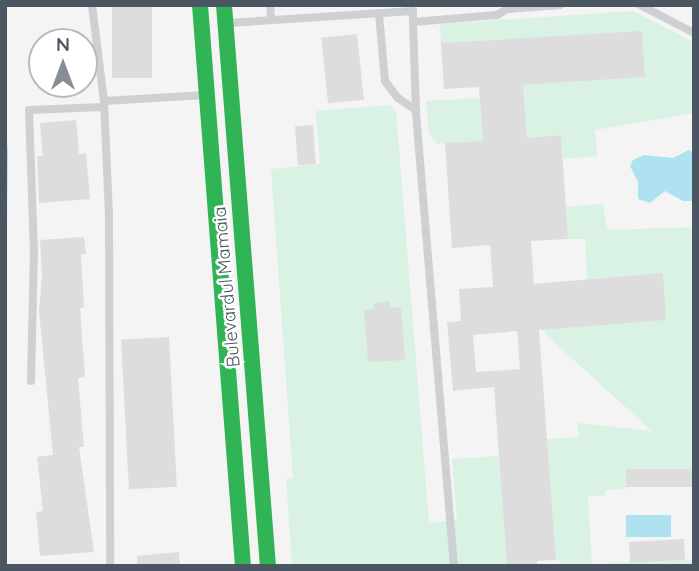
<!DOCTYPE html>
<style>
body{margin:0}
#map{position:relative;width:699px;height:571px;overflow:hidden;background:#f4f4f4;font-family:Quicksand,sans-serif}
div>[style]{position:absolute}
.green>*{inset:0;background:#d9f2e3}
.water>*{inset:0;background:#aee2f0;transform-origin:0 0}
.building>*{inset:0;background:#ddddde;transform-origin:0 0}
.lane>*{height:8px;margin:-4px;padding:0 4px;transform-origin:4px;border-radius:4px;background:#ced0d2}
.fast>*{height:16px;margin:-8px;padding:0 8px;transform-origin:8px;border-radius:8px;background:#30b455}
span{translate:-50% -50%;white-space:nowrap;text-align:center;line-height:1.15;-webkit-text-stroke:5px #fff;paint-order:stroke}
.street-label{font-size:18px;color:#4a5661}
.frame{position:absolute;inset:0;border:7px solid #4a5661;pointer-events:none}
.north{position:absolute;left:28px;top:28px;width:70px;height:70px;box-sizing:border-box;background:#fff;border:2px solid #b7bbc0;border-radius:50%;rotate:0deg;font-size:19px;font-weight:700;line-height:28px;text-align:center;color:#4a5661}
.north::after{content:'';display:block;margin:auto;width:24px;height:32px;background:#868d94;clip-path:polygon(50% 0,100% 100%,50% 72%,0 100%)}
</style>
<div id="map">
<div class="green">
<i style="clip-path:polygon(633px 11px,694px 42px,694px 113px,595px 130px,597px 156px,563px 159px,561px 135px,527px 138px,523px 85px,645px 77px,642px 32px,441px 43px,440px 24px)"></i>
<i style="clip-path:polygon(480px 98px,483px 141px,438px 144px,429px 133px,426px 101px)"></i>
<i style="clip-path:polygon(390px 105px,396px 111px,429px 523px,457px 520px,452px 459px,499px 456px,507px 566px,292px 566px,286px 479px,293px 478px,271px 169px,320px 164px,316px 111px)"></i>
<i style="clip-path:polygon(603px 204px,607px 230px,694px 227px,694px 469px,626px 472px,626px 489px,605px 490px,605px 496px,588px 496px,592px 566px,561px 566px,560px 560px,556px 560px,547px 439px,579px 437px,577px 423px,652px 431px,546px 335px,545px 329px,666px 319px,662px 274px,587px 279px,585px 239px,568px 239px,566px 207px)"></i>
<i style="clip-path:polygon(694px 560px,694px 566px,609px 566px,609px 563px)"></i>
</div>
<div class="water">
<i style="clip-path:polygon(5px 121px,8px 153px,5px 362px)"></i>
<i style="clip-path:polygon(689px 150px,694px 153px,694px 201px,683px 201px,665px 191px,650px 203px,638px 199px,638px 182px,630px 166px,633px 160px,644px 155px,673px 158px)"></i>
<i style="left:626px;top:515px;width:45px;height:22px"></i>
</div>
<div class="building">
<i style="left:112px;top:5px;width:40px;height:73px"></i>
<i style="clip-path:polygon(evenodd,642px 31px,645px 77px,523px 85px,527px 138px,561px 135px,568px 239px,531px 241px,534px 284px,663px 273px,666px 320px,539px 330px,556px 560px,537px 561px,537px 566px,507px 566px,494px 387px,453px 391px,447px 322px,461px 321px,459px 289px,493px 287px,490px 245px,452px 248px,445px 143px,483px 141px,479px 87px,444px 89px,441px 43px,642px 31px,517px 331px,520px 369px,476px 372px,473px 335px,517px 331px)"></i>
<i style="left:357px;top:34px;width:66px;height:36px;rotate:84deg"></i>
<i style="clip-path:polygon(76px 120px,79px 154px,86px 153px,90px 199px,39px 203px,37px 156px,43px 156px,40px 123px)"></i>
<i style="left:313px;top:125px;width:39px;height:18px;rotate:86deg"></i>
<i style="clip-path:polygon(84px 237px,86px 254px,81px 254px,84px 307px,80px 308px,85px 377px,78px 378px,84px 447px,79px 447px,94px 552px,40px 556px,36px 512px,43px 511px,37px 457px,53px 455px,39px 311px,42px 275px,40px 240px)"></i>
<i style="clip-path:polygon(389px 301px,390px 308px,401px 307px,405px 360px,368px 362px,364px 310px,374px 309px,374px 303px)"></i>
<i style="left:169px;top:337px;width:150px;height:48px;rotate:87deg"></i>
<i style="left:694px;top:469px;width:18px;height:68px;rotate:90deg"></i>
<i style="left:684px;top:539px;width:21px;height:55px;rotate:87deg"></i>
<i style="clip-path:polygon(179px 552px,180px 566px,137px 566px,137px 556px)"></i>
</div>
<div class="lane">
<i style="left:92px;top:5px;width:97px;rotate:82.9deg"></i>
<i style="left:104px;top:101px;width:114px;rotate:87.5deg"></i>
<i style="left:109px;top:215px;width:351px;rotate:89.8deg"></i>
<i style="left:270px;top:5px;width:15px;rotate:86deg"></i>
<i style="left:640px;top:5px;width:61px;rotate:27.4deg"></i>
<i style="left:507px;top:9px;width:53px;rotate:-4.3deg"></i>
<i style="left:379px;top:14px;width:67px;rotate:84.9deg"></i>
<i style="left:385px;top:81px;width:21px;rotate:53deg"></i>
<i style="left:398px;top:98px;width:22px;rotate:34deg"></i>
<i style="left:228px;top:23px;width:185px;rotate:-3.7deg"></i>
<i style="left:413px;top:11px;width:11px;rotate:90deg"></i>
<i style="left:104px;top:101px;width:102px;rotate:-3.4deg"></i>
<i style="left:31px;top:381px;width:128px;rotate:-88.7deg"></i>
<i style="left:34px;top:253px;width:143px;rotate:-92deg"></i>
<i style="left:29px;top:110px;width:75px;rotate:-2.3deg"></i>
<i style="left:454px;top:566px;width:458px;rotate:-94.8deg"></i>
<i style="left:416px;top:110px;width:88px;rotate:-92deg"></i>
<i style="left:413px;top:22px;width:84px;rotate:-4.8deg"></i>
<i style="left:497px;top:15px;width:12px;rotate:-31deg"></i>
<i style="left:507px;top:9px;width:4px;rotate:-90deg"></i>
</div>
<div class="fast">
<i style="left:200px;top:5px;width:563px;rotate:85.62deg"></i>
<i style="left:224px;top:5px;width:563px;rotate:85.52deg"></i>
</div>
<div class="street-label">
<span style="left:227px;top:287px;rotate:-95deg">Bulevardul Mamaia</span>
</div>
<div class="frame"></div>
<div class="north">N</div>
</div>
